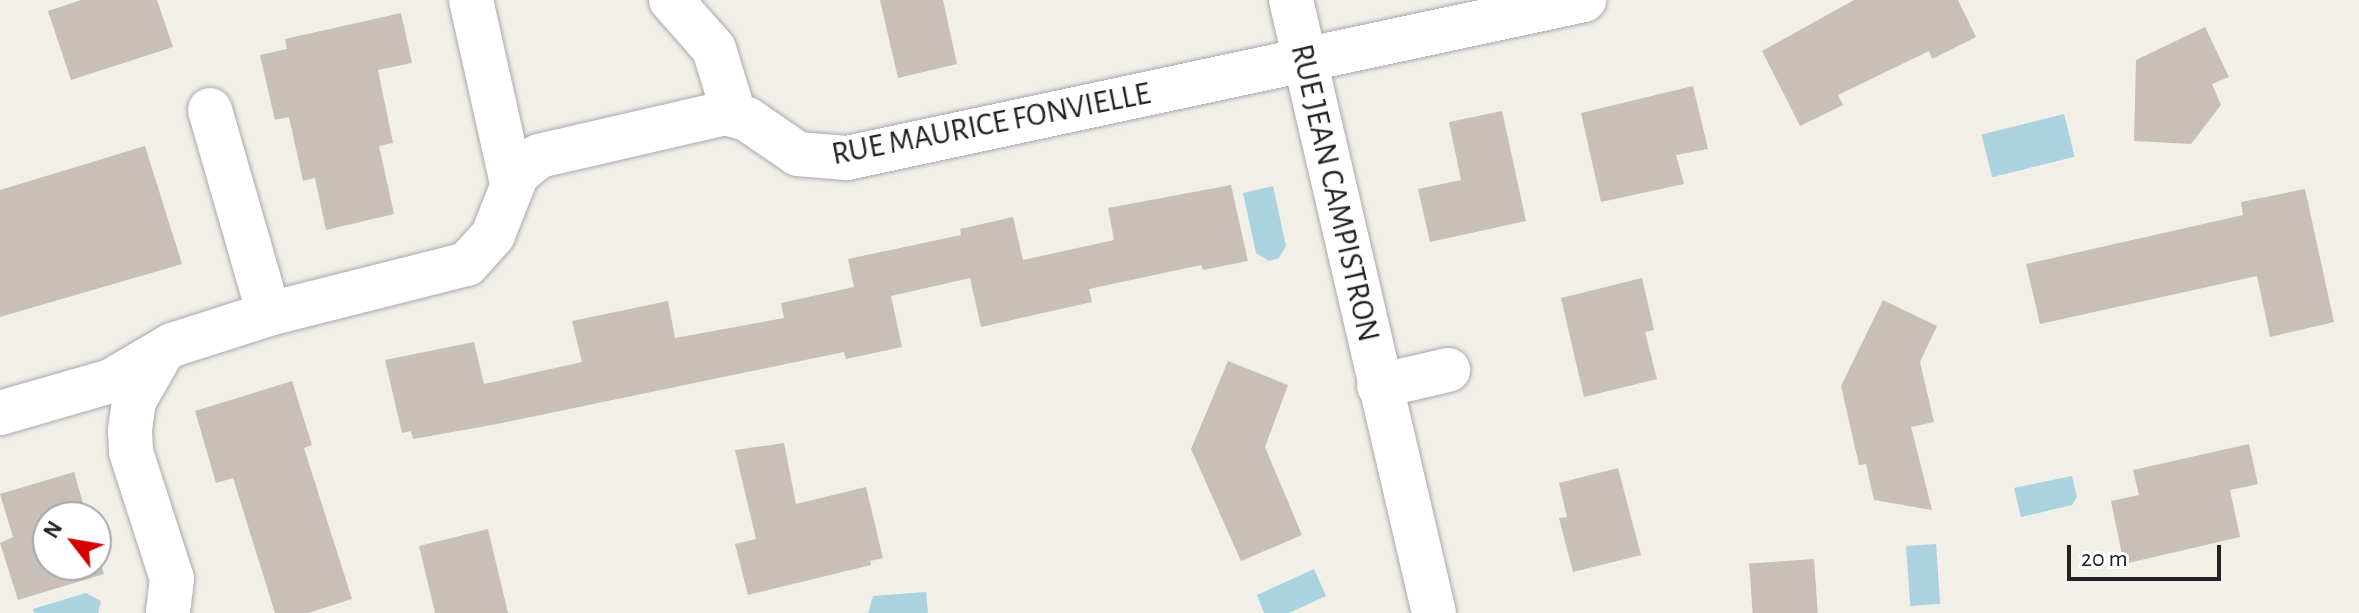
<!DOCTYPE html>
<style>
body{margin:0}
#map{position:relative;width:2359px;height:613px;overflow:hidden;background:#f2efe9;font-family:"Alegreya Sans",sans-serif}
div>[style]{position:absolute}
.water>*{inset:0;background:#aad3df;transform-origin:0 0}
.building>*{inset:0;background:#c7bfb8;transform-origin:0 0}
.roads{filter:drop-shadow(0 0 2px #a9a9a9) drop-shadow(0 0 2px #a9a9a9)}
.street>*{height:44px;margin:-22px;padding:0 22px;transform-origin:22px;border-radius:22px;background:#fff}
span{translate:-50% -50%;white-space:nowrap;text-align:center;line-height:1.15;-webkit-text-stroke:6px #fff;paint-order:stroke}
.street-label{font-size:32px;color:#222}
.north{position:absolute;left:32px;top:501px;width:80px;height:80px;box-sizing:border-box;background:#fff;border:2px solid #a7a7a7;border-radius:50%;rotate:301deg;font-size:22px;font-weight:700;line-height:32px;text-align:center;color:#222}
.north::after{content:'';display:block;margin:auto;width:28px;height:36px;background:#d40000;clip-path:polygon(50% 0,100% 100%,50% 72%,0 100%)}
.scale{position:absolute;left:2067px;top:545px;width:154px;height:36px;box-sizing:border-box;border:4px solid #222;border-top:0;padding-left:10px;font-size:24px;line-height:28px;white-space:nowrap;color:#222;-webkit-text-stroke:6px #fff;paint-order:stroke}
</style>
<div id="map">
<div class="water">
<i style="left:2064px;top:114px;width:44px;height:85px;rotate:76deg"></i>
<i style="clip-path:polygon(1273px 186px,1286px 246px,1279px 258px,1269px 261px,1256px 253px,1243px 193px)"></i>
<i style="clip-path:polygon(2072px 476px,2077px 497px,2072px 505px,2021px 517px,2014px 488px)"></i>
<i style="left:1936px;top:544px;width:60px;height:30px;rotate:86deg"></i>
<i style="clip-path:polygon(1314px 569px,1326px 596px,1289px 613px,1264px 613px,1257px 595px)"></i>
<i style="clip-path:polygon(926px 592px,928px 613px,868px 613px,873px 596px)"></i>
<i style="clip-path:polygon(86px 593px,101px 601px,98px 613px,34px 613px,33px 609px)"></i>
</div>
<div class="building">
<i style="clip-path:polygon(81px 0,157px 0,173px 47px,71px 80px,48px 11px)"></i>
<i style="clip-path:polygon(880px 0,943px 0,957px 64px,898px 78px)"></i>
<i style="clip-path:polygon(1854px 0,1958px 0,1976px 37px,1932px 59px,1929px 51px,1838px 95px,1843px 105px,1800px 126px,1762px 51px)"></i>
<i style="clip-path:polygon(401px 13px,412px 63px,378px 70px,393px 143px,379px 146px,394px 214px,326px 230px,315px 178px,303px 181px,289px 117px,275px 120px,260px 55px,287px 49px,285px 39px)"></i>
<i style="clip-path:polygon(2205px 27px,2229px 77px,2212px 84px,2221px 105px,2191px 144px,2134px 141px,2136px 60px)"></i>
<i style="clip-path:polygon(1693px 86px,1708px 149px,1676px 155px,1684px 184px,1601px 202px,1581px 113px)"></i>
<i style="clip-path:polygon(1502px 111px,1526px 221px,1430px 242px,1418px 189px,1461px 180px,1449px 122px)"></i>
<i style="clip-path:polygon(145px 146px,182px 264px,0 317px,0 190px)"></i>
<i style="clip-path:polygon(1231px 185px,1248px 261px,1203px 270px,1201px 265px,1089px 289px,1092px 302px,981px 327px,970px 278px,891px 296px,902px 347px,846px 359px,844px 352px,492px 425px,413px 439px,411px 431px,402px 433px,385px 360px,474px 342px,484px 384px,582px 362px,572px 321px,668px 301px,675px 338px,784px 318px,781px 303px,854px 287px,848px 259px,961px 235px,960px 229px,1013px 217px,1023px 260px,1114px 240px,1108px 208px)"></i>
<i style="clip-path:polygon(2305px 189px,2334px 322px,2270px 337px,2257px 276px,2040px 324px,2026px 264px,2243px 215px,2241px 202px)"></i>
<i style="clip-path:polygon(1642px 278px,1654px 330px,1645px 332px,1657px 379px,1584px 397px,1561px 298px)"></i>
<i style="clip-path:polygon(1883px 300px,1937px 326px,1920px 362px,1934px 422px,1911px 427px,1932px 510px,1874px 500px,1866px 464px,1859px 465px,1841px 386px)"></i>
<i style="clip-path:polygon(1228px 361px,1288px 385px,1265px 447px,1302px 535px,1241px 561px,1191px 449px)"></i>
<i style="clip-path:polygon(292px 381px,312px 445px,304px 448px,352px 599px,308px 613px,275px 613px,233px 478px,216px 483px,195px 411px)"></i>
<i style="clip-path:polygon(784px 443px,796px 504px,866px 487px,883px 558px,870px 561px,871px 565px,748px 595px,735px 544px,756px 539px,735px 450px)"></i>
<i style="clip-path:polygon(2249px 444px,2258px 484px,2230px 490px,2240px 537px,2124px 564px,2111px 501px,2139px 495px,2133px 470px)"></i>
<i style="clip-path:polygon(1618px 468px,1641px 555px,1573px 572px,1559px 518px,1567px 517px,1559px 483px)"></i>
<i style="clip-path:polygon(74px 472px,87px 517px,48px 517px,48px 565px,96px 565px,96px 546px,104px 574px,18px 600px,0 543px,13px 537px,0 494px)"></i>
<i style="clip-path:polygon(488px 529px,508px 613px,435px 613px,419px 546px)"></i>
<i style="left:1814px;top:559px;width:54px;height:65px;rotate:86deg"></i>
</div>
<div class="roads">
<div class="street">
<i style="left:471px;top:0;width:188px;rotate:77.4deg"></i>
<i style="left:671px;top:0;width:65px;rotate:48.7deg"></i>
<i style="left:714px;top:49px;width:68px;rotate:72.9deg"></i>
<i style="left:1291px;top:0;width:629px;rotate:76.87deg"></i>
<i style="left:210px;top:110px;width:212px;rotate:73.9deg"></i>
<i style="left:162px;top:352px;width:56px;rotate:119.7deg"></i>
<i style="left:134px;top:401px;width:30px;rotate:98deg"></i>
<i style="left:130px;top:431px;width:21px;rotate:87deg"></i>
<i style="left:131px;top:452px;width:133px;rotate:72.1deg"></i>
<i style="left:172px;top:579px;width:34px;rotate:97deg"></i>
<i style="left:1379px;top:386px;width:71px;rotate:-13.1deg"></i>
<i style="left:0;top:413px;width:116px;rotate:-16.1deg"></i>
<i style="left:111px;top:381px;width:71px;rotate:-30.5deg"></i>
<i style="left:172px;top:345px;width:102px;rotate:-17.7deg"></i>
<i style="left:269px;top:314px;width:204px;rotate:-14.2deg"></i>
<i style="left:467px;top:264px;width:39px;rotate:-48deg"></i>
<i style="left:493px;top:235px;width:66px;rotate:-68.5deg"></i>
<i style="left:517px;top:174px;width:28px;rotate:-39deg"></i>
<i style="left:539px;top:156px;width:191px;rotate:-13deg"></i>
<i style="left:725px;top:113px;width:23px;rotate:15deg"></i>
<i style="left:747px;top:119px;width:62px;rotate:34.5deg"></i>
<i style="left:798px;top:154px;width:49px;rotate:4.7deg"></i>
<i style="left:847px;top:158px;width:754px;rotate:-12.1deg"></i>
</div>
</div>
<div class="street-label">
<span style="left:991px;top:124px;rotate:-11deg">RUE MAURICE FONVIELLE</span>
<span style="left:1335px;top:193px;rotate:77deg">RUE JEAN CAMPISTRON</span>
</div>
<div class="north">N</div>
<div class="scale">20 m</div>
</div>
